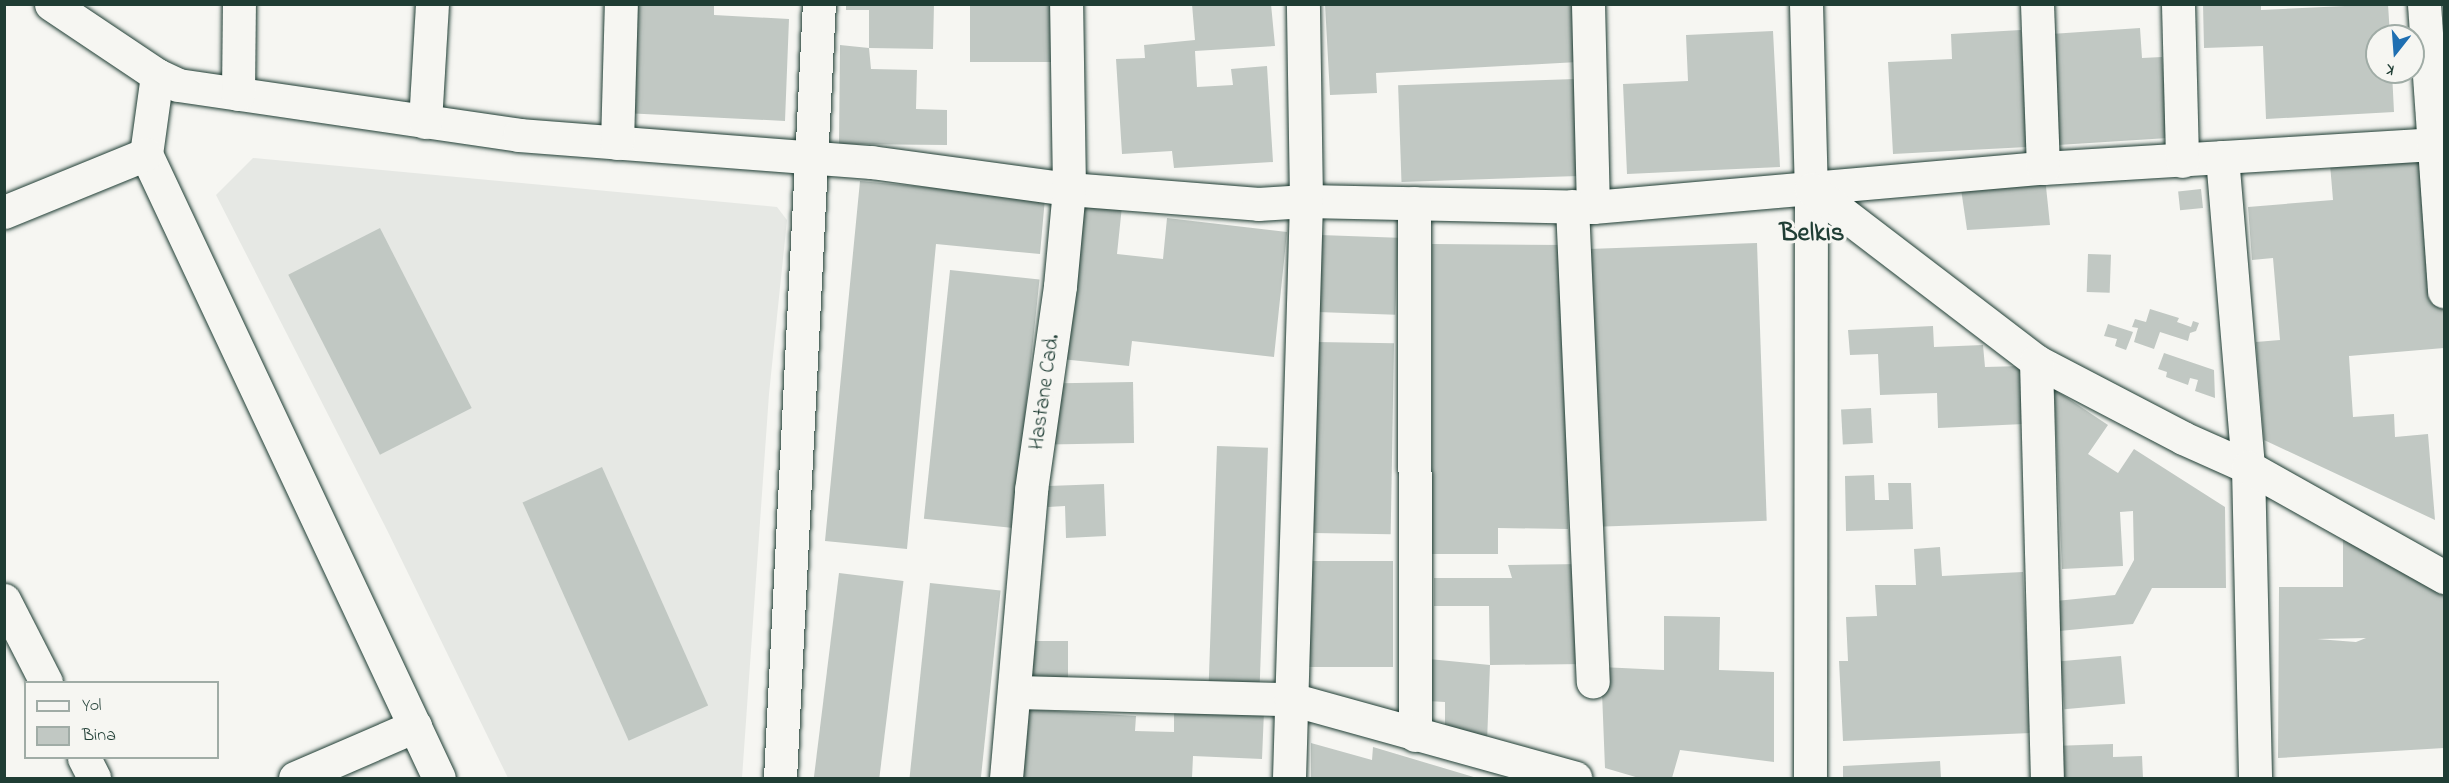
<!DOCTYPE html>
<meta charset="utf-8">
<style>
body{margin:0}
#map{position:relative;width:2449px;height:783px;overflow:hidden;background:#f6f6f2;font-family:"Indie Flower",sans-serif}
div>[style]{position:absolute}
.built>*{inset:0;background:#e6e8e4}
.building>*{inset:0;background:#c1c8c3;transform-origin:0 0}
.roads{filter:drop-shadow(0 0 2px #1f3d34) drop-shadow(0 0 2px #1f3d34)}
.minor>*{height:33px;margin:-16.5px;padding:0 16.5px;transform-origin:16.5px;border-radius:16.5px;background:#f6f6f2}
span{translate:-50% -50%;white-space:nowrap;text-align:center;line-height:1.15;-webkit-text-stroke:6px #f6f6f2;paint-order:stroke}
.street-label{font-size:21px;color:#1f3d34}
.district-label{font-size:27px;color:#1f3d34;font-weight:700}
.frame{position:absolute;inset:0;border:6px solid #1f3d34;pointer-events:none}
.legend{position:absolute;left:24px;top:681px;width:195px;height:78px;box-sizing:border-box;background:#f6f6f2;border:2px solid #a0aca6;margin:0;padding:8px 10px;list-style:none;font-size:18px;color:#1f3d34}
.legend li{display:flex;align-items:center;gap:12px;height:30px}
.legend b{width:30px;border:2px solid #a0aca6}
.north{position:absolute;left:2365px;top:24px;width:60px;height:60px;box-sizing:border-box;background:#f6f6f2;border:2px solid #a0aca6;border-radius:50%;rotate:197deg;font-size:16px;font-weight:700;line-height:24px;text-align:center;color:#1f3d34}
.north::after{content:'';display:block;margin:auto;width:21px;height:27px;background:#1f6fb2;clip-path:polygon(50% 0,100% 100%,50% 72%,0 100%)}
</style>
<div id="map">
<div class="built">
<i style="clip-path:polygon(253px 158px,777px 207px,787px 220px,769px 394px,742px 778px,508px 778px,387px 530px,216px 195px)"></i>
</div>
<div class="building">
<i style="clip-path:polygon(629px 4px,714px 4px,714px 15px,789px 19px,785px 121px,624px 113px)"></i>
<i style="clip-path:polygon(846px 4px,934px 4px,933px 49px,869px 48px,871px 69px,917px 70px,916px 109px,947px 110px,947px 145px,839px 144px,840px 45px,869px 48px,869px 10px,846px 10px)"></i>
<i style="left:970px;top:4px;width:82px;height:58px"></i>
<i style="clip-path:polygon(1192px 4px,1271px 4px,1275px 46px,1195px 51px,1197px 87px,1233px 85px,1231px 69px,1267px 66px,1273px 162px,1174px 168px,1172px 151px,1122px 154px,1116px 59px,1145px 58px,1144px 45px,1195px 40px)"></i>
<i style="clip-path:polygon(1325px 4px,1574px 4px,1578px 62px,1376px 73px,1377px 93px,1330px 95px)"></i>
<i style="clip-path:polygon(2203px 4px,2261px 4px,2261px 10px,2388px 4px,2390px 36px,2377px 36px,2377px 72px,2392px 72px,2394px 112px,2266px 119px,2263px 46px,2204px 48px)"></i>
<i style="clip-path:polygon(2140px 28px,2142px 58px,2162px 57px,2168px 138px,2058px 145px,2051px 34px)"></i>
<i style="clip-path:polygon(2021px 30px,2027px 147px,1893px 154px,1888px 62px,1952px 59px,1951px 34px)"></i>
<i style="clip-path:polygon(1773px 31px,1780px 167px,1627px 174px,1623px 84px,1688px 81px,1686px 35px)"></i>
<i style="left:1575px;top:79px;width:97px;height:177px;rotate:88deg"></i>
<i style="clip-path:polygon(2431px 156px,2444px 317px,2444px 348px,2349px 356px,2353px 417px,2394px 414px,2395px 437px,2428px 434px,2435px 520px,2264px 440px,2256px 342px,2280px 340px,2273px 258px,2252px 260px,2248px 207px,2333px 200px,2330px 164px)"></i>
<i style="clip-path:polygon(2045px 177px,2050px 225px,1967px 230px,1961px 189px)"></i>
<i style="clip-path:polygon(860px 181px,1045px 198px,1040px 254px,936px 244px,907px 549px,825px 541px)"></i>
<i style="left:2201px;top:189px;width:19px;height:23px;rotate:84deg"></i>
<i style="clip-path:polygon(1078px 202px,1122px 206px,1117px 254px,1163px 259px,1167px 218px,1287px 232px,1274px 357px,1132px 341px,1129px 366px,1061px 359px)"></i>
<i style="left:380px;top:228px;width:202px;height:103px;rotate:63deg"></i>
<i style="left:1320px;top:235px;width:78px;height:77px;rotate:2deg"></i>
<i style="left:1757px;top:243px;width:278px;height:169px;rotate:88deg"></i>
<i style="clip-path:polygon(1432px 244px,1567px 245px,1568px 529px,1498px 528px,1498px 554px,1432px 554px)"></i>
<i style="left:2088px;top:254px;width:23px;height:38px;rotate:2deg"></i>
<i style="left:950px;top:270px;width:90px;height:250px;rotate:6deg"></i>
<i style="clip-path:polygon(2150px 309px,2179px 318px,2177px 322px,2191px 327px,2193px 321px,2199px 323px,2196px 331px,2190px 333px,2188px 341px,2160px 332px,2154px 349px,2134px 342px,2138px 328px,2132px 327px,2135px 319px,2146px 322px)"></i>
<i style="clip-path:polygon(2108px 324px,2133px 332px,2126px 350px,2115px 346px,2117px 339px,2104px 336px)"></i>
<i style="clip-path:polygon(1933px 326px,1934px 347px,1983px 345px,1985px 367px,2022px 366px,2024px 424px,1938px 428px,1937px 393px,1880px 395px,1878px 354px,1850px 355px,1848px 330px)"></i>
<i style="left:1317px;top:342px;width:77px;height:191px;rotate:1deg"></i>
<i style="clip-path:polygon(2164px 353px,2214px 370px,2215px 398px,2195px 391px,2198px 380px,2190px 378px,2188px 385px,2166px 377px,2167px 372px,2158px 369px)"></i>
<i style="left:1133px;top:382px;width:61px;height:85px;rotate:89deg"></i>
<i style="clip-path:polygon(2054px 389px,2108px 425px,2088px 454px,2118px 473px,2134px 449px,2225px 507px,2226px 588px,2152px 588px,2133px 624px,2059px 631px,2056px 601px,2115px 595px,2134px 560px,2133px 511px,2120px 512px,2123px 566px,2062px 569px)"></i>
<i style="left:1871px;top:408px;width:35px;height:30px;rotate:87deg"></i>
<i style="left:1217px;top:446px;width:51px;height:241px;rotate:2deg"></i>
<i style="left:602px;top:467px;width:261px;height:87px;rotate:66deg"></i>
<i style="clip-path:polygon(1874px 475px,1875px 500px,1889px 500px,1888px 483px,1911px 483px,1913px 529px,1846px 531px,1845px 476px)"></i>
<i style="clip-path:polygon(1104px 484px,1106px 536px,1066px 538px,1065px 506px,1048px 507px,1048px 486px)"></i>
<i style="clip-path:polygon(evenodd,2343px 535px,2444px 589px,2444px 748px,2278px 758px,2279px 587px,2343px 587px,2343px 535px,2366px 638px,2356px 642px,2317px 639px,2366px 638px)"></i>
<i style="clip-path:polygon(1940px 547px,1942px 576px,2023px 572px,2031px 733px,1843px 741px,1839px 661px,1848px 661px,1846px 617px,1877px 616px,1875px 585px,1916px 585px,1914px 549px)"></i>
<i style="left:1308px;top:561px;width:85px;height:106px"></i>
<i style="clip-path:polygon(1584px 564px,1584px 664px,1490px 665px,1489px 606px,1434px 606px,1434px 578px,1512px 578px,1508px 565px)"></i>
<i style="left:839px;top:573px;width:65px;height:206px;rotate:7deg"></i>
<i style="left:930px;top:583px;width:71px;height:196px;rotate:6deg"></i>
<i style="clip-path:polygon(1664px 616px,1720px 617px,1719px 670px,1774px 672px,1774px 762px,1680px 750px,1672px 778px,1639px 778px,1605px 768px,1601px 667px,1664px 670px)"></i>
<i style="left:1068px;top:641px;width:37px;height:35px;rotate:90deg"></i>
<i style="left:2121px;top:656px;width:48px;height:61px;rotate:85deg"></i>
<i style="clip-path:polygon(1429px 659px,1490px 665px,1487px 742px,1445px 729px,1445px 702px,1427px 701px)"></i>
<i style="clip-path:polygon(1174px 707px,1264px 711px,1262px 759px,1193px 756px,1192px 778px,1018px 778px,1022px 709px,1136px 716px,1135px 731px,1174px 732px)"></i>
<i style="clip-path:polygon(1311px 743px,1372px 760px,1373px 747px,1477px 778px,1311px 778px)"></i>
<i style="clip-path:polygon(2113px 744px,2113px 757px,2142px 756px,2143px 778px,2054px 778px,2052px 746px)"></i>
<i style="clip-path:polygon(1940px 761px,1941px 778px,1843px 778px,1843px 766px)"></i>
</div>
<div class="roads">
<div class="minor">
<i style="left:51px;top:4px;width:128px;rotate:33.8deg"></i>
<i style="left:157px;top:75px;width:23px;rotate:25deg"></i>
<i style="left:178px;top:85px;width:345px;rotate:8.3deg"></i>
<i style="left:519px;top:135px;width:353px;rotate:4.4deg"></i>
<i style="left:871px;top:162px;width:200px;rotate:7.8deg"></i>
<i style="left:1069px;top:189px;width:190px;rotate:4.5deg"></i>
<i style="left:1258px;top:204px;width:48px;rotate:-3.6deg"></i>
<i style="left:1306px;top:201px;width:287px;rotate:1.2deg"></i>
<i style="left:1593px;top:207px;width:452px;rotate:-5deg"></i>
<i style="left:2043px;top:168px;width:391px;rotate:-3.5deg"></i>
<i style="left:2433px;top:144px;width:11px;rotate:10deg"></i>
<i style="left:1588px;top:4px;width:203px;rotate:88.6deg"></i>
<i style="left:1806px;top:4px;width:185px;rotate:88.5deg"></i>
<i style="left:1811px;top:189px;width:589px;rotate:90.1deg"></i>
<i style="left:2037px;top:4px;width:164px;rotate:87.9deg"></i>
<i style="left:2178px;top:4px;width:157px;rotate:88.5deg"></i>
<i style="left:2424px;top:4px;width:288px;rotate:86deg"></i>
<i style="left:157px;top:75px;width:80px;rotate:97.9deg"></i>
<i style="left:146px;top:154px;width:689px;rotate:64.85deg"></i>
<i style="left:238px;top:94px;width:90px;rotate:-89.4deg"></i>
<i style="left:425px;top:122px;width:118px;rotate:-86.6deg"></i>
<i style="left:617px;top:143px;width:139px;rotate:-88.4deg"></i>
<i style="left:2222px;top:157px;width:311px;rotate:85.2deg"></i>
<i style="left:2248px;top:467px;width:311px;rotate:88.7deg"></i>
<i style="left:1811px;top:189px;width:283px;rotate:37.4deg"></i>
<i style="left:2036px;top:361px;width:166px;rotate:27.6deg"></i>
<i style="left:2183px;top:438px;width:71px;rotate:24deg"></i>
<i style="left:2248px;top:467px;width:225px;rotate:29.3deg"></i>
<i style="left:1414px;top:203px;width:532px;rotate:89.89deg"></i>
<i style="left:1572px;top:206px;width:476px;rotate:87.5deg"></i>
<i style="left:4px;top:212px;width:153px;rotate:-22.2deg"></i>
<i style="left:2036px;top:361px;width:417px;rotate:88.5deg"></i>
<i style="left:4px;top:600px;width:92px;rotate:62.9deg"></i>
<i style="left:1015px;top:692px;width:276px;rotate:1.5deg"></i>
<i style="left:1291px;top:699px;width:295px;rotate:15.5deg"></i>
<i style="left:84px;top:758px;width:22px;rotate:63deg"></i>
<i style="left:295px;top:778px;width:131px;rotate:-23.4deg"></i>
<i style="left:780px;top:778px;width:775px;rotate:-87.12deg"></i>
<i style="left:1006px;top:778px;width:289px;rotate:-85deg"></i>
<i style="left:1031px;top:490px;width:206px;rotate:-81.9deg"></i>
<i style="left:1060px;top:286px;width:97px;rotate:-84.7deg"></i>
<i style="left:1069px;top:189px;width:185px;rotate:-90.9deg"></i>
<i style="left:1289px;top:778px;width:577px;rotate:-88.31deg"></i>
<i style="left:1306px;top:201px;width:197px;rotate:-90.9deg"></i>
</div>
</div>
<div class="street-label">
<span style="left:1045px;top:392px;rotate:-82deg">Hastane Cad.</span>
</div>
<div class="district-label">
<span style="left:1812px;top:234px">Belkıs</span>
</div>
<div class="frame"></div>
<ul class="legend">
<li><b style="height:8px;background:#f6f6f2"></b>Yol</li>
<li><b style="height:16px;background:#c1c8c3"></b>Bina</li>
</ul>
<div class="north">K</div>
</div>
